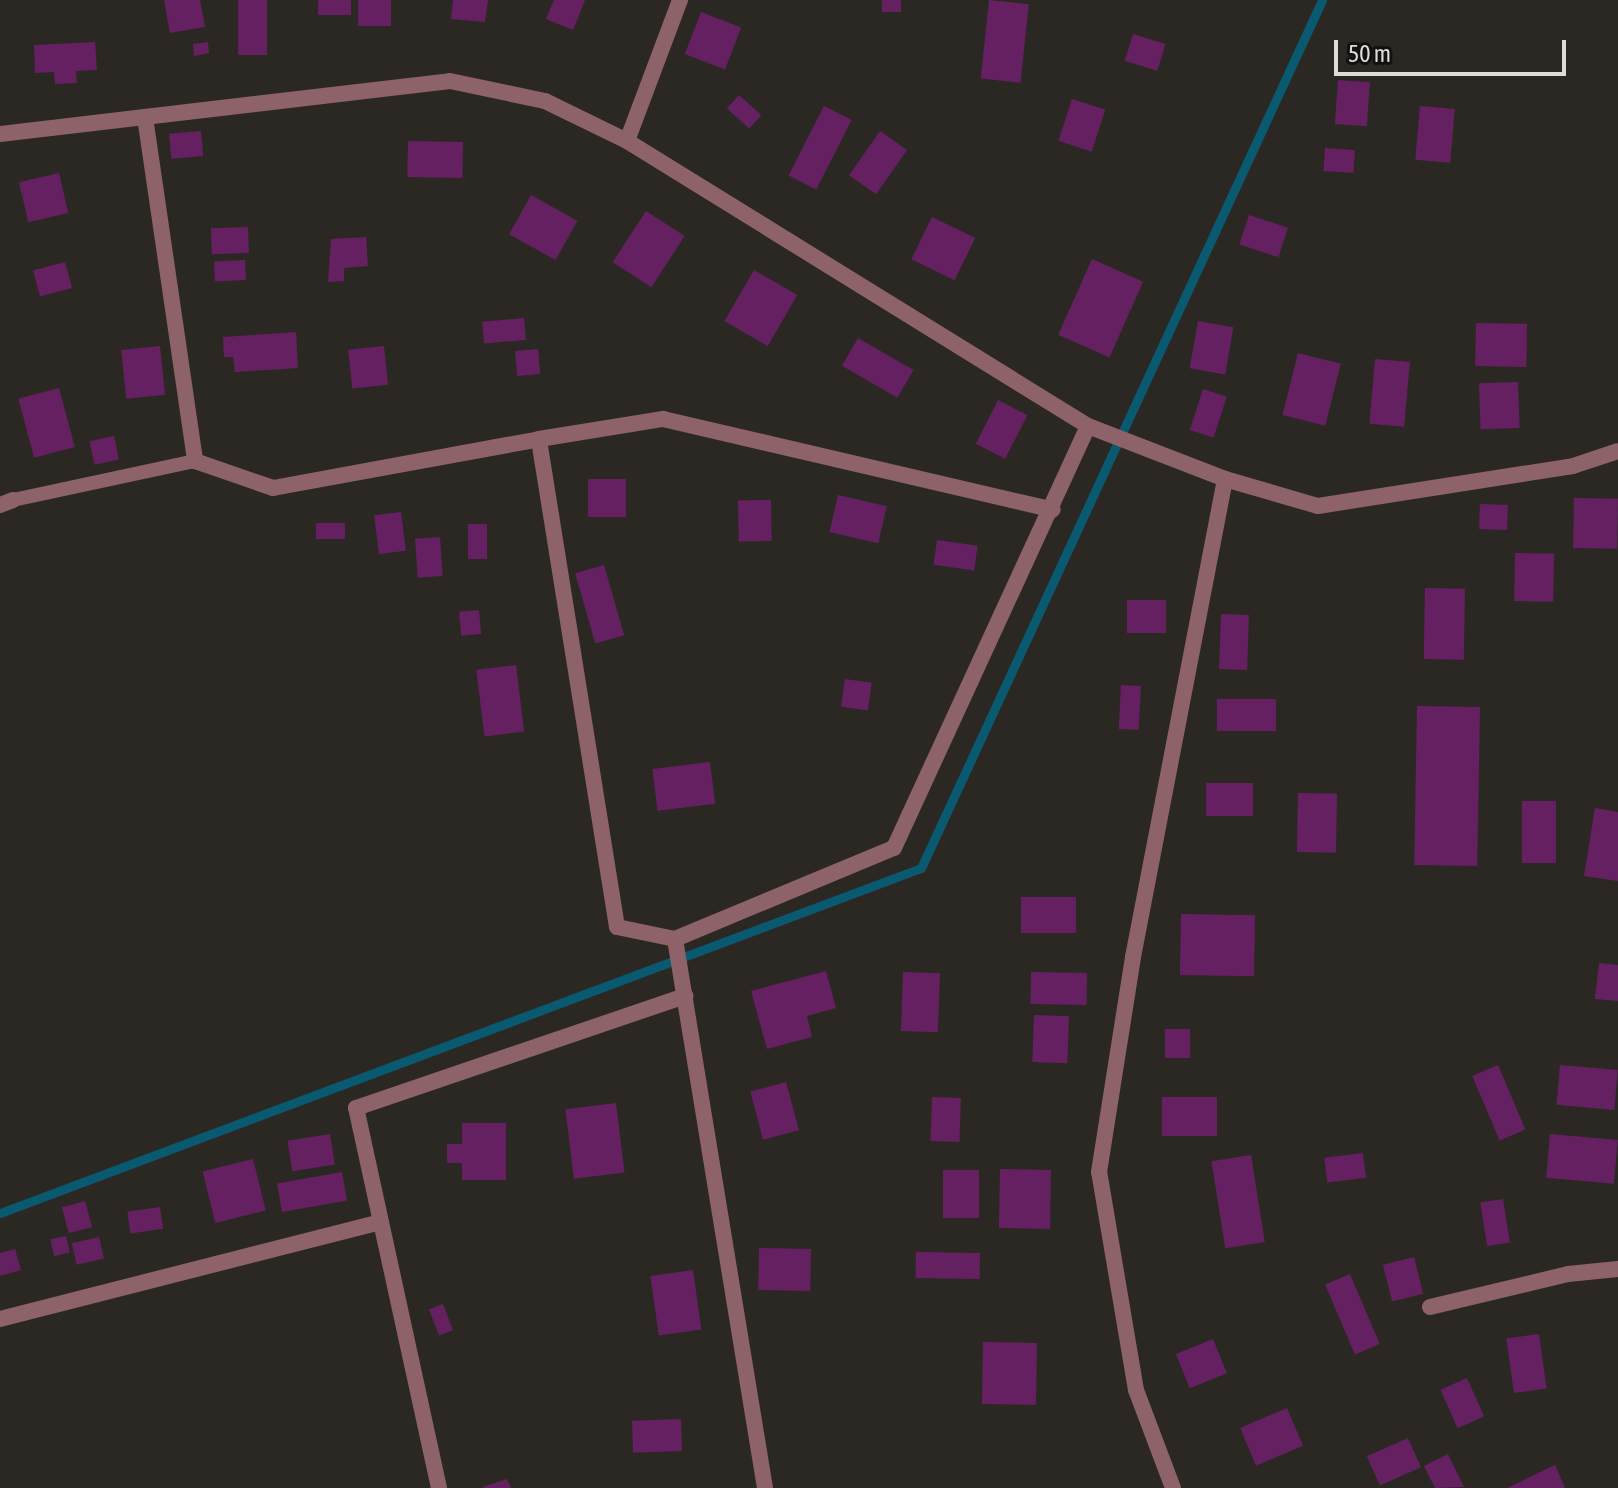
<!DOCTYPE html>
<style>
body{margin:0}
#map{position:relative;width:1618px;height:1488px;overflow:hidden;background:#2b2823;font-family:"Asap Condensed",sans-serif}
div>[style]{position:absolute}
.stream>*{height:9px;margin:-4.5px;padding:0 4.5px;transform-origin:4.5px;border-radius:4.5px;background:#095a70}
.building>*{inset:0;background:#652062;transform-origin:0 0}
.service>*{height:14px;margin:-7px;padding:0 7px;transform-origin:7px;border-radius:7px;background:#8e6269}
.minor>*{height:16px;margin:-8px;padding:0 8px;transform-origin:8px;border-radius:8px;background:#8e6269}
span{translate:-50% -50%;white-space:nowrap;text-align:center;line-height:1.15;-webkit-text-stroke:7px #12110f;paint-order:stroke}
.scale{position:absolute;left:1334px;top:40px;width:232px;height:36px;box-sizing:border-box;border:4px solid #dedcd9;border-top:0;padding-left:10px;font-size:24px;line-height:28px;white-space:nowrap;color:#dedcd9;-webkit-text-stroke:6px #12110f;paint-order:stroke}
</style>
<div id="map">
<div class="stream">
<i style="left:0;top:1213px;width:983px;rotate:-20.54deg"></i>
<i style="left:921px;top:868px;width:956px;rotate:-65.2deg"></i>
</div>
<div class="building">
<i style="clip-path:polygon(164px 0,200px 0,205px 27px,170px 33px)"></i>
<i style="left:238px;top:0;width:29px;height:55px"></i>
<i style="left:318px;top:0;width:33px;height:15px"></i>
<i style="left:358px;top:0;width:33px;height:26px"></i>
<i style="clip-path:polygon(453px 0,488px 0,485px 22px,451px 19px)"></i>
<i style="clip-path:polygon(554px 0,585px 0,573px 30px,546px 19px)"></i>
<i style="left:882px;top:0;width:19px;height:12px"></i>
<i style="left:989px;top:0;width:40px;height:79px;rotate:6deg"></i>
<i style="left:701px;top:12px;width:43px;height:45px;rotate:21deg"></i>
<i style="left:1133px;top:34px;width:34px;height:28px;rotate:17deg"></i>
<i style="clip-path:polygon(95px 42px,97px 70px,76px 71px,77px 83px,55px 84px,54px 72px,35px 73px,34px 45px)"></i>
<i style="clip-path:polygon(208px 42px,209px 53px,194px 56px,193px 44px)"></i>
<i style="left:1338px;top:80px;width:32px;height:44px;rotate:4deg"></i>
<i style="left:739px;top:95px;width:30px;height:18px;rotate:42deg"></i>
<i style="left:1072px;top:99px;width:35px;height:44px;rotate:18deg"></i>
<i style="left:824px;top:106px;width:31px;height:78px;rotate:27deg"></i>
<i style="left:1420px;top:106px;width:35px;height:54px;rotate:5deg"></i>
<i style="left:201px;top:131px;width:25px;height:32px;rotate:85deg"></i>
<i style="left:880px;top:131px;width:33px;height:54px;rotate:35deg"></i>
<i style="left:408px;top:141px;width:55px;height:36px;rotate:1deg"></i>
<i style="left:1325px;top:148px;width:30px;height:23px;rotate:4deg"></i>
<i style="left:59px;top:173px;width:41px;height:41px;rotate:77deg"></i>
<i style="left:531px;top:195px;width:53px;height:45px;rotate:29deg"></i>
<i style="left:646px;top:211px;width:46px;height:61px;rotate:33deg"></i>
<i style="left:1249px;top:215px;width:41px;height:31px;rotate:18deg"></i>
<i style="left:932px;top:217px;width:48px;height:47px;rotate:26deg"></i>
<i style="left:248px;top:227px;width:26px;height:37px;rotate:88deg"></i>
<i style="clip-path:polygon(366px 237px,368px 266px,344px 268px,344px 281px,328px 282px,331px 239px)"></i>
<i style="left:1092px;top:259px;width:56px;height:83px;rotate:24deg"></i>
<i style="left:245px;top:260px;width:20px;height:31px;rotate:87deg"></i>
<i style="left:65px;top:262px;width:27px;height:33px;rotate:75deg"></i>
<i style="left:754px;top:270px;width:50px;height:59px;rotate:30deg"></i>
<i style="left:524px;top:318px;width:22px;height:42px;rotate:85deg"></i>
<i style="left:1198px;top:321px;width:36px;height:48px;rotate:10deg"></i>
<i style="left:1476px;top:323px;width:51px;height:43px;rotate:1deg"></i>
<i style="clip-path:polygon(296px 332px,298px 368px,235px 372px,233px 357px,224px 357px,223px 337px)"></i>
<i style="left:858px;top:338px;width:64px;height:32px;rotate:30deg"></i>
<i style="left:160px;top:346px;width:49px;height:39px;rotate:84deg"></i>
<i style="left:384px;top:346px;width:39px;height:36px;rotate:84deg"></i>
<i style="left:538px;top:349px;width:25px;height:23px;rotate:85deg"></i>
<i style="left:1298px;top:353px;width:44px;height:64px;rotate:14deg"></i>
<i style="left:1375px;top:359px;width:35px;height:65px;rotate:5deg"></i>
<i style="left:1518px;top:382px;width:46px;height:39px;rotate:88deg"></i>
<i style="left:59px;top:388px;width:61px;height:42px;rotate:75deg"></i>
<i style="left:1203px;top:389px;width:25px;height:43px;rotate:18deg"></i>
<i style="left:998px;top:400px;width:33px;height:49px;rotate:27deg"></i>
<i style="left:114px;top:436px;width:24px;height:25px;rotate:78deg"></i>
<i style="left:588px;top:479px;width:38px;height:38px"></i>
<i style="left:838px;top:495px;width:50px;height:38px;rotate:13deg"></i>
<i style="left:1574px;top:498px;width:44px;height:50px;rotate:1deg"></i>
<i style="left:771px;top:500px;width:41px;height:33px;rotate:89deg"></i>
<i style="left:1480px;top:504px;width:28px;height:25px;rotate:2deg"></i>
<i style="left:401px;top:512px;width:39px;height:27px;rotate:83deg"></i>
<i style="left:345px;top:523px;width:16px;height:29px;rotate:90deg"></i>
<i style="left:468px;top:524px;width:19px;height:35px"></i>
<i style="left:440px;top:537px;width:39px;height:25px;rotate:86deg"></i>
<i style="left:937px;top:540px;width:41px;height:25px;rotate:8deg"></i>
<i style="left:1515px;top:553px;width:39px;height:48px;rotate:1deg"></i>
<i style="left:604px;top:565px;width:73px;height:30px;rotate:74deg"></i>
<i style="left:1425px;top:588px;width:40px;height:71px;rotate:1deg"></i>
<i style="left:1127px;top:600px;width:39px;height:33px"></i>
<i style="left:479px;top:610px;width:24px;height:20px;rotate:85deg"></i>
<i style="left:1221px;top:614px;width:28px;height:55px;rotate:2deg"></i>
<i style="left:516px;top:665px;width:67px;height:40px;rotate:83deg"></i>
<i style="left:845px;top:679px;width:27px;height:28px;rotate:8deg"></i>
<i style="left:1121px;top:685px;width:20px;height:44px;rotate:3deg"></i>
<i style="left:1217px;top:699px;width:59px;height:32px"></i>
<i style="left:1417px;top:706px;width:63px;height:159px;rotate:1deg"></i>
<i style="left:710px;top:762px;width:42px;height:58px;rotate:83deg"></i>
<i style="left:1206px;top:783px;width:47px;height:33px"></i>
<i style="left:1298px;top:793px;width:39px;height:59px;rotate:1deg"></i>
<i style="left:1522px;top:801px;width:34px;height:62px"></i>
<i style="clip-path:polygon(1595px 808px,1618px 812px,1618px 881px,1584px 876px)"></i>
<i style="left:1021px;top:897px;width:55px;height:36px"></i>
<i style="left:1181px;top:914px;width:74px;height:61px;rotate:1deg"></i>
<i style="clip-path:polygon(1599px 963px,1618px 965px,1618px 1001px,1595px 999px)"></i>
<i style="clip-path:polygon(826px 971px,836px 1008px,807px 1016px,812px 1037px,767px 1049px,751px 991px)"></i>
<i style="left:903px;top:972px;width:37px;height:59px;rotate:2deg"></i>
<i style="left:1031px;top:972px;width:56px;height:32px;rotate:1deg"></i>
<i style="left:1034px;top:1015px;width:35px;height:47px;rotate:2deg"></i>
<i style="left:1165px;top:1029px;width:25px;height:29px"></i>
<i style="left:1498px;top:1065px;width:70px;height:28px;rotate:67deg"></i>
<i style="left:1560px;top:1065px;width:58px;height:40px;rotate:5deg"></i>
<i style="left:786px;top:1082px;width:50px;height:37px;rotate:75deg"></i>
<i style="left:932px;top:1097px;width:29px;height:44px;rotate:2deg"></i>
<i style="left:1162px;top:1097px;width:55px;height:39px"></i>
<i style="left:616px;top:1103px;width:70px;height:51px;rotate:83deg"></i>
<i style="clip-path:polygon(462px 1123px,506px 1123px,506px 1180px,462px 1180px,462px 1163px,447px 1163px,447px 1144px,462px 1144px)"></i>
<i style="left:330px;top:1134px;width:31px;height:43px;rotate:81deg"></i>
<i style="left:1550px;top:1134px;width:68px;height:44px;rotate:5deg"></i>
<i style="left:1363px;top:1153px;width:25px;height:39px;rotate:83deg"></i>
<i style="left:1251px;top:1155px;width:88px;height:40px;rotate:81deg"></i>
<i style="left:253px;top:1159px;width:53px;height:52px;rotate:76deg"></i>
<i style="left:1000px;top:1169px;width:51px;height:59px;rotate:1deg"></i>
<i style="left:943px;top:1170px;width:36px;height:48px"></i>
<i style="left:342px;top:1172px;width:29px;height:66px;rotate:80deg"></i>
<i style="left:1503px;top:1199px;width:44px;height:23px;rotate:81deg"></i>
<i style="left:85px;top:1201px;width:27px;height:24px;rotate:75deg"></i>
<i style="left:160px;top:1207px;width:22px;height:33px;rotate:82deg"></i>
<i style="left:66px;top:1236px;width:17px;height:16px;rotate:77deg"></i>
<i style="left:99px;top:1237px;width:22px;height:28px;rotate:77deg"></i>
<i style="left:759px;top:1248px;width:52px;height:42px;rotate:1deg"></i>
<i style="clip-path:polygon(15px 1249px,21px 1270px,0 1276px,0 1253px)"></i>
<i style="left:916px;top:1252px;width:64px;height:26px;rotate:1deg"></i>
<i style="left:1414px;top:1257px;width:38px;height:32px;rotate:76deg"></i>
<i style="left:693px;top:1270px;width:60px;height:43px;rotate:82deg"></i>
<i style="left:1350px;top:1274px;width:76px;height:27px;rotate:67deg"></i>
<i style="left:443px;top:1304px;width:28px;height:15px;rotate:69deg"></i>
<i style="left:1539px;top:1334px;width:55px;height:33px;rotate:82deg"></i>
<i style="left:1213px;top:1339px;width:37px;height:40px;rotate:68deg"></i>
<i style="left:983px;top:1342px;width:54px;height:62px;rotate:1deg"></i>
<i style="left:1467px;top:1378px;width:42px;height:29px;rotate:66deg"></i>
<i style="left:1287px;top:1408px;width:41px;height:51px;rotate:67deg"></i>
<i style="left:681px;top:1419px;width:32px;height:49px;rotate:88deg"></i>
<i style="left:1408px;top:1438px;width:32px;height:45px;rotate:66deg"></i>
<i style="clip-path:polygon(1448px 1454px,1464px 1487px,1435px 1488px,1424px 1466px)"></i>
<i style="clip-path:polygon(1555px 1465px,1565px 1488px,1507px 1488px)"></i>
<i style="clip-path:polygon(507px 1479px,511px 1488px,483px 1488px,483px 1487px)"></i>
</div>
<div class="service">
<i style="left:13px;top:500px;width:186px;rotate:-12.1deg"></i>
</div>
<div class="minor">
<i style="left:145px;top:117px;width:348px;rotate:81.7deg"></i>
<i style="left:195px;top:461px;width:83px;rotate:19.1deg"></i>
<i style="left:273px;top:488px;width:270px;rotate:-10.4deg"></i>
<i style="left:0;top:134px;width:453px;rotate:-6.7deg"></i>
<i style="left:450px;top:81px;width:97px;rotate:11.9deg"></i>
<i style="left:545px;top:101px;width:91px;rotate:26deg"></i>
<i style="left:627px;top:141px;width:542px;rotate:31.73deg"></i>
<i style="left:1088px;top:426px;width:147px;rotate:21.1deg"></i>
<i style="left:1225px;top:479px;width:97px;rotate:16.2deg"></i>
<i style="left:1318px;top:506px;width:258px;rotate:-8.9deg"></i>
<i style="left:1573px;top:466px;width:47px;rotate:-18.4deg"></i>
<i style="left:627px;top:141px;width:151px;rotate:-69.4deg"></i>
<i style="left:0;top:505px;width:14px;rotate:-21deg"></i>
<i style="left:675px;top:939px;width:59px;rotate:-168.3deg"></i>
<i style="left:617px;top:927px;width:494px;rotate:-99.1deg"></i>
<i style="left:539px;top:439px;width:126px;rotate:-9.2deg"></i>
<i style="left:663px;top:419px;width:400px;rotate:13.1deg"></i>
<i style="left:1430px;top:1307px;width:142px;rotate:-13.4deg"></i>
<i style="left:1568px;top:1274px;width:50px;rotate:-5.7deg"></i>
<i style="left:0;top:1319px;width:393px;rotate:-14.3deg"></i>
<i style="left:439px;top:1488px;width:389px;rotate:-102.3deg"></i>
<i style="left:356px;top:1108px;width:348px;rotate:-18.8deg"></i>
<i style="left:765px;top:1488px;width:556px;rotate:-99.31deg"></i>
<i style="left:675px;top:939px;width:237px;rotate:-22.6deg"></i>
<i style="left:894px;top:848px;width:464px;rotate:-65.3deg"></i>
<i style="left:1173px;top:1488px;width:105px;rotate:-110.7deg"></i>
<i style="left:1136px;top:1390px;width:221px;rotate:-99.6deg"></i>
<i style="left:1099px;top:1172px;width:218px;rotate:-81deg"></i>
<i style="left:1133px;top:957px;width:487px;rotate:-79.1deg"></i>
</div>
<div class="scale">50 m</div>
</div>
